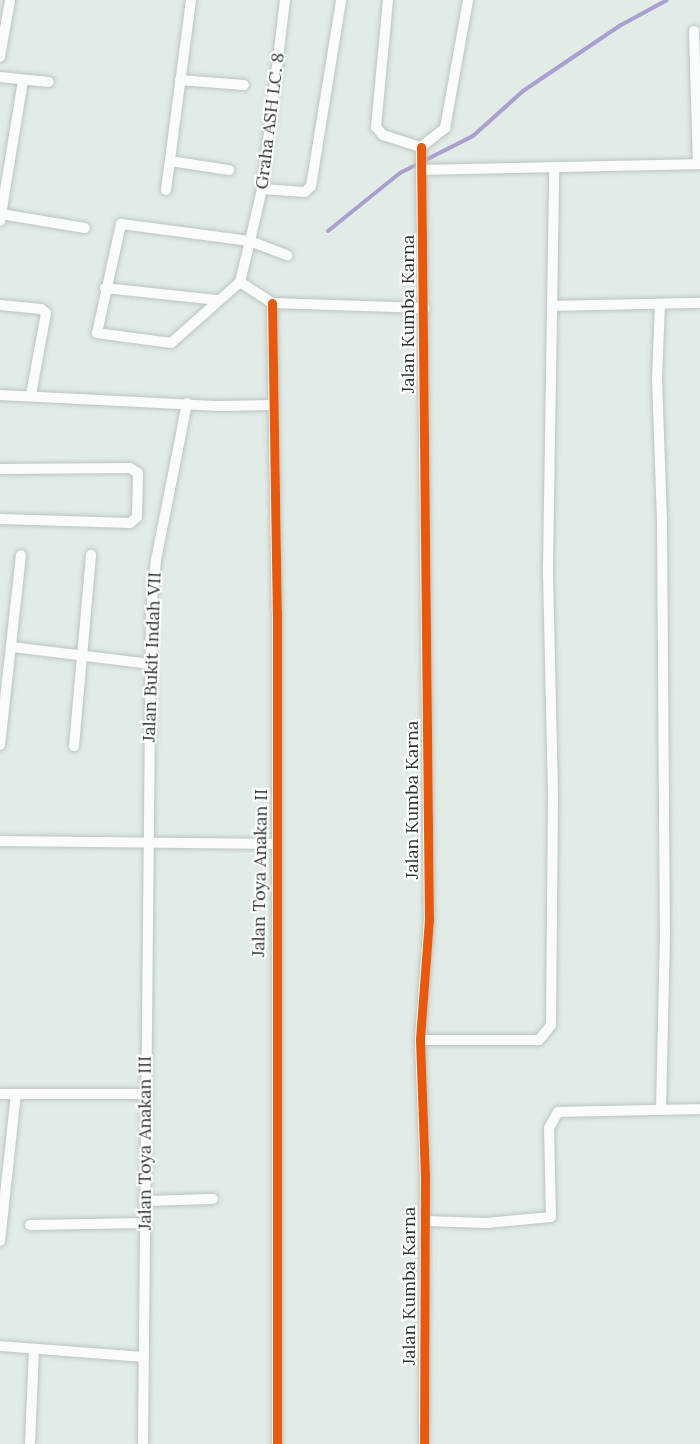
<!DOCTYPE html>
<style>
body{margin:0}
#map{position:relative;width:700px;height:1444px;overflow:hidden;background:#e1ece6;font-family:Lora,serif}
div>[style]{position:absolute}
.stream>*{height:4px;margin:-2px;padding:0 2px;transform-origin:2px;border-radius:2px;background:#aa9fd0}
.roads{filter:drop-shadow(0 0 2px #bcc4c0) drop-shadow(0 0 2px #bcc4c0)}
.street>*{height:10px;margin:-5px;padding:0 5px;transform-origin:5px;border-radius:5px;background:#fafcfb}
.cycleway>*{height:9px;margin:-4.5px;padding:0 4.5px;transform-origin:4.5px;border-radius:4.5px;background:#e8590c}
span{translate:-50% -50%;white-space:nowrap;text-align:center;line-height:1.15;-webkit-text-stroke:4.5px #fff;paint-order:stroke}
.street-label{font-size:18px;color:#2d3530}
</style>
<div id="map">
<div class="stream">
<i style="left:328px;top:231px;width:92px;rotate:-38.9deg"></i>
<i style="left:400px;top:173px;width:82px;rotate:-26.9deg"></i>
<i style="left:473px;top:136px;width:67px;rotate:-42deg"></i>
<i style="left:523px;top:91px;width:118px;rotate:-34deg"></i>
<i style="left:621px;top:25px;width:52px;rotate:-28.5deg"></i>
</div>
<div class="roads">
<div class="street">
<i style="left:285px;top:0;width:190px;rotate:96.9deg"></i>
<i style="left:262px;top:189px;width:53px;rotate:103deg"></i>
<i style="left:250px;top:241px;width:42px;rotate:103.7deg"></i>
<i style="left:240px;top:282px;width:92px;rotate:138.5deg"></i>
<i style="left:171px;top:343px;width:75px;rotate:-172.3deg"></i>
<i style="left:97px;top:333px;width:112px;rotate:-77.6deg"></i>
<i style="left:121px;top:224px;width:130px;rotate:7.5deg"></i>
<i style="left:250px;top:241px;width:40px;rotate:21deg"></i>
<i style="left:388px;top:0;width:128px;rotate:95.4deg"></i>
<i style="left:376px;top:127px;width:11px;rotate:49deg"></i>
<i style="left:383px;top:135px;width:40px;rotate:18deg"></i>
<i style="left:694px;top:31px;width:133px;rotate:88.3deg"></i>
<i style="left:0;top:57px;width:58px;rotate:-80deg"></i>
<i style="left:0;top:77px;width:49px;rotate:5.8deg"></i>
<i style="left:180px;top:80px;width:64px;rotate:4.5deg"></i>
<i style="left:421px;top:147px;width:772px;rotate:89.41deg"></i>
<i style="left:429px;top:919px;width:121px;rotate:94.3deg"></i>
<i style="left:420px;top:1040px;width:135px;rotate:87.9deg"></i>
<i style="left:425px;top:1175px;width:269px;rotate:90.2deg"></i>
<i style="left:421px;top:147px;width:31px;rotate:-38deg"></i>
<i style="left:445px;top:128px;width:130px;rotate:-79.8deg"></i>
<i style="left:170px;top:161px;width:60px;rotate:8.7deg"></i>
<i style="left:423px;top:170px;width:277px;rotate:-1.2deg"></i>
<i style="left:262px;top:189px;width:43px;rotate:4deg"></i>
<i style="left:305px;top:192px;width:8px;rotate:-45deg"></i>
<i style="left:311px;top:186px;width:188px;rotate:-80.8deg"></i>
<i style="left:166px;top:190px;width:192px;rotate:-82.5deg"></i>
<i style="left:1px;top:214px;width:85px;rotate:9.5deg"></i>
<i style="left:0;top:221px;width:142px;rotate:-80.7deg"></i>
<i style="left:240px;top:282px;width:38px;rotate:33deg"></i>
<i style="left:105px;top:288px;width:114px;rotate:6.1deg"></i>
<i style="left:272px;top:303px;width:309px;rotate:89.1deg"></i>
<i style="left:277px;top:612px;width:832px;rotate:90deg"></i>
<i style="left:272px;top:303px;width:153px;rotate:1.9deg"></i>
<i style="left:660px;top:304px;width:74px;rotate:92.3deg"></i>
<i style="left:657px;top:378px;width:144px;rotate:88deg"></i>
<i style="left:662px;top:522px;width:412px;rotate:89.6deg"></i>
<i style="left:665px;top:934px;width:176px;rotate:91.3deg"></i>
<i style="left:0;top:305px;width:41px;rotate:5.6deg"></i>
<i style="left:41px;top:309px;width:6px;rotate:39deg"></i>
<i style="left:46px;top:313px;width:83px;rotate:100.4deg"></i>
<i style="left:553px;top:306px;width:147px;rotate:-1.2deg"></i>
<i style="left:0;top:395px;width:220px;rotate:2.9deg"></i>
<i style="left:220px;top:406px;width:52px;rotate:-1.1deg"></i>
<i style="left:0;top:469px;width:130px;rotate:-0.4deg"></i>
<i style="left:130px;top:468px;width:9px;rotate:32deg"></i>
<i style="left:138px;top:473px;width:44px;rotate:91.3deg"></i>
<i style="left:137px;top:517px;width:9px;rotate:139deg"></i>
<i style="left:130px;top:523px;width:130px;rotate:-178.2deg"></i>
<i style="left:12px;top:647px;width:139px;rotate:7deg"></i>
<i style="left:0;top:745px;width:191px;rotate:-83.7deg"></i>
<i style="left:74px;top:746px;width:192px;rotate:-84.9deg"></i>
<i style="left:0;top:841px;width:277px;rotate:0.6deg"></i>
<i style="left:420px;top:1040px;width:119px"></i>
<i style="left:539px;top:1040px;width:19px;rotate:-51deg"></i>
<i style="left:551px;top:1025px;width:231px;rotate:-89.5deg"></i>
<i style="left:553px;top:794px;width:228px;rotate:-91.3deg"></i>
<i style="left:548px;top:566px;width:397px;rotate:-89.1deg"></i>
<i style="left:0;top:1094px;width:144px"></i>
<i style="left:144px;top:1201px;width:69px;rotate:-1.7deg"></i>
<i style="left:425px;top:1221px;width:61px;rotate:1.9deg"></i>
<i style="left:486px;top:1223px;width:65px;rotate:-5.3deg"></i>
<i style="left:551px;top:1217px;width:89px;rotate:-91.3deg"></i>
<i style="left:549px;top:1128px;width:18px;rotate:-61deg"></i>
<i style="left:558px;top:1112px;width:142px;rotate:-1.2deg"></i>
<i style="left:30px;top:1225px;width:115px;rotate:-1deg"></i>
<i style="left:0;top:1241px;width:148px;rotate:-83.8deg"></i>
<i style="left:0;top:1346px;width:142px;rotate:4.4deg"></i>
<i style="left:30px;top:1444px;width:94px;rotate:-87.6deg"></i>
<i style="left:143px;top:1444px;width:833px;rotate:-89.45deg"></i>
<i style="left:151px;top:611px;width:51px;rotate:-84.4deg"></i>
<i style="left:156px;top:560px;width:160px;rotate:-78.8deg"></i>
</div>
</div>
<div class="cycleway">
<i style="left:421px;top:147px;width:772px;rotate:89.41deg"></i>
<i style="left:429px;top:919px;width:121px;rotate:94.3deg"></i>
<i style="left:420px;top:1040px;width:135px;rotate:87.9deg"></i>
<i style="left:425px;top:1175px;width:269px;rotate:90.2deg"></i>
<i style="left:272px;top:303px;width:309px;rotate:89.1deg"></i>
<i style="left:277px;top:612px;width:832px;rotate:90deg"></i>
</div>
<div class="street-label">
<span style="left:270px;top:121px;rotate:-83deg">Graha ASH LC. 8</span>
<span style="left:408px;top:314px;rotate:-90deg">Jalan Kumba Karna</span>
<span style="left:152px;top:657px;rotate:-88deg">Jalan Bukit Indah VII</span>
<span style="left:412px;top:800px;rotate:-90deg">Jalan Kumba Karna</span>
<span style="left:260px;top:873px;rotate:-89deg">Jalan Toya Anakan II</span>
<span style="left:145px;top:1143px;rotate:-90deg">Jalan Toya Anakan III</span>
<span style="left:409px;top:1286px;rotate:-90deg">Jalan Kumba Karna</span>
</div>
</div>
